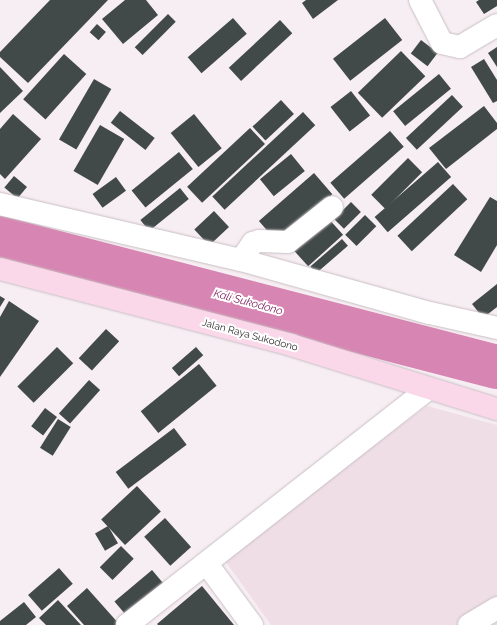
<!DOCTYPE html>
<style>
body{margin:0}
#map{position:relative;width:497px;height:625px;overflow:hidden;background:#f7eef3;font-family:Raleway,sans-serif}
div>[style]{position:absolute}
.built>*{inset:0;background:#efdee6}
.river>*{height:44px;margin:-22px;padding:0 22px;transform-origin:22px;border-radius:22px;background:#d785b2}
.building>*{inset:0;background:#424a49;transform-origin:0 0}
.roads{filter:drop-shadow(0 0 1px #c8bfc3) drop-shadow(0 0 1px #c8bfc3)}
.minor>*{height:22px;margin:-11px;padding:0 11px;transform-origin:11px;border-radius:11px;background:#fff}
.major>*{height:22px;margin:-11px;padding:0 11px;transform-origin:11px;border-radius:11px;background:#fbd7ea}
span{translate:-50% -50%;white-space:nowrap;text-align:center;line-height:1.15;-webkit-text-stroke:4px #fff;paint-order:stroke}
.street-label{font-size:10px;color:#2d2a2b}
.water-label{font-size:11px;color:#7e1e5c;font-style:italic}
</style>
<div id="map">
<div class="built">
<i style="clip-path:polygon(427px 406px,497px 425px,497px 625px,271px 625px,223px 558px)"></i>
</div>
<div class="river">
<i style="left:0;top:238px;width:513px;rotate:14.55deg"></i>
</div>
<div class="building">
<i style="clip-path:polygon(50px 0,108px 0,28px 83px,0 57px,0 52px)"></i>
<i style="clip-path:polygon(125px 0,146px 0,158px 15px,123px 44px,102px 19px)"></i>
<i style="clip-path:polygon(306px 0,338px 0,313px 19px,302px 3px)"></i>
<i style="clip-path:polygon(479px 0,497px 0,497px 6px,484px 14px,476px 2px)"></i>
<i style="left:168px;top:14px;width:11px;height:47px;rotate:45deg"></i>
<i style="left:233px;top:18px;width:21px;height:60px;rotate:49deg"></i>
<i style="left:385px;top:18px;width:28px;height:66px;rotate:52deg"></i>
<i style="left:280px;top:20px;width:18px;height:70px;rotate:47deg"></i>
<i style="left:97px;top:24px;width:12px;height:11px;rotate:42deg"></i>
<i style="left:421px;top:40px;width:21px;height:17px;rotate:37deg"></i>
<i style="clip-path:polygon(497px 47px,497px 67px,488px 53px)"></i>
<i style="left:401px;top:51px;width:35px;height:60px;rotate:46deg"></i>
<i style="left:64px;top:54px;width:30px;height:61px;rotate:42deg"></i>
<i style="clip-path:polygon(484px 59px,497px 80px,497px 101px,493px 103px,471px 67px)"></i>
<i style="clip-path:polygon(0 67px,23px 91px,0 113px)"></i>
<i style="left:439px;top:74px;width:19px;height:59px;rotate:51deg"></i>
<i style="left:94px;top:79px;width:20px;height:70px;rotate:30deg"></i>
<i style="left:351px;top:91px;width:31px;height:26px;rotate:52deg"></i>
<i style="left:452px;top:95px;width:16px;height:63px;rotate:47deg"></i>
<i style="left:281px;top:100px;width:19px;height:39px;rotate:47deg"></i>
<i style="clip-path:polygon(484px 106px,497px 123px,497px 129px,446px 169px,429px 148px)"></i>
<i style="left:120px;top:111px;width:44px;height:15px;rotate:38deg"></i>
<i style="left:303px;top:112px;width:18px;height:124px;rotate:47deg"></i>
<i style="clip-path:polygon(13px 114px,41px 139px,5px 179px,0 174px,0 129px)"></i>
<i style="left:194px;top:114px;width:44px;height:30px;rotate:51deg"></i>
<i style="left:100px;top:125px;width:28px;height:53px;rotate:30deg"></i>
<i style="left:250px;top:128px;width:22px;height:86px;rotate:47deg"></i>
<i style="left:390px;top:131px;width:21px;height:79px;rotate:49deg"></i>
<i style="left:179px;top:152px;width:22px;height:61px;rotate:51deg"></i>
<i style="left:291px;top:154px;width:22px;height:40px;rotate:51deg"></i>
<i style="left:408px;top:158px;width:20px;height:52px;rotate:45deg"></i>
<i style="left:438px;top:162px;width:20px;height:84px;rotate:49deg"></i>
<i style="left:314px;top:173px;width:28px;height:73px;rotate:49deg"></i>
<i style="left:14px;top:176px;width:17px;height:15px;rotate:40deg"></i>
<i style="left:116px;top:177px;width:17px;height:29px;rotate:54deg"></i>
<i style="left:453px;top:184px;width:21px;height:76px;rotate:47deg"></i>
<i style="left:180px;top:188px;width:14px;height:51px;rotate:51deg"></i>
<i style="clip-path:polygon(490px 197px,497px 201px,497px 245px,481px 272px,454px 255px)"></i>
<i style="left:351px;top:202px;width:14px;height:24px;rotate:45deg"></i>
<i style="left:214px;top:211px;width:22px;height:27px;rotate:47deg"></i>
<i style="left:365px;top:215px;width:16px;height:28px;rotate:45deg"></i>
<i style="left:327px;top:217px;width:24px;height:47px;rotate:48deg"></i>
<i style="left:342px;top:239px;width:9px;height:42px;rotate:49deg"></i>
<i style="clip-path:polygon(497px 284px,497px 307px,483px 318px,472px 304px)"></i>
<i style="clip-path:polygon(0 296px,5px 299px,0 307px)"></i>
<i style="clip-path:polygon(9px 301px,39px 321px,0 377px,0 317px)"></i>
<i style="left:106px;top:329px;width:18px;height:40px;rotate:43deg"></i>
<i style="left:57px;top:347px;width:23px;height:56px;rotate:45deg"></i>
<i style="left:196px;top:347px;width:11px;height:32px;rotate:49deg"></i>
<i style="left:199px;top:364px;width:28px;height:75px;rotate:51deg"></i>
<i style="left:89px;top:380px;width:15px;height:45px;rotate:42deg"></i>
<i style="left:45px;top:408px;width:15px;height:23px;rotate:37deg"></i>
<i style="left:58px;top:419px;width:15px;height:34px;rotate:32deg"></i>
<i style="left:174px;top:428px;width:21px;height:73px;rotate:53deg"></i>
<i style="left:137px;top:486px;width:35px;height:49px;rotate:47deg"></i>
<i style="left:165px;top:518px;width:39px;height:28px;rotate:48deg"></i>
<i style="left:108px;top:526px;width:20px;height:15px;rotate:60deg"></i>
<i style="left:121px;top:546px;width:18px;height:30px;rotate:45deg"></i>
<i style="left:59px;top:568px;width:21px;height:41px;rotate:49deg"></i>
<i style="left:152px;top:570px;width:23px;height:49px;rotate:50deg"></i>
<i style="clip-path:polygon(202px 586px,234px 625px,158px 625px,157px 624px)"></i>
<i style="clip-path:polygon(87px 588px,120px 625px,84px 625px,67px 606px)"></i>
<i style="clip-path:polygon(58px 600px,81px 625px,46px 625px,39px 618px)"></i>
<i style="clip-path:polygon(24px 602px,36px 617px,26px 625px,0 625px,0 621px)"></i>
</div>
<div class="roads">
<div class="minor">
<i style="left:420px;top:0;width:48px;rotate:62.9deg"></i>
<i style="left:442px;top:43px;width:18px;rotate:13deg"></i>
<i style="left:460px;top:47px;width:43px;rotate:-30.7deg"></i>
<i style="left:0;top:204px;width:247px;rotate:13.1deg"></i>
<i style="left:241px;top:260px;width:196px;rotate:15.7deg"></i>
<i style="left:430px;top:313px;width:69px;rotate:12.6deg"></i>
<i style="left:241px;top:260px;width:21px;rotate:-55deg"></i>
<i style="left:253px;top:243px;width:6px;rotate:-18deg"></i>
<i style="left:259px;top:241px;width:29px;rotate:2deg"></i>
<i style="left:288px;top:242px;width:56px;rotate:-38.5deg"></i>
<i style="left:207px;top:564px;width:76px;rotate:53.6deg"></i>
<i style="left:127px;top:625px;width:382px;rotate:-38.1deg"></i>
<i style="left:469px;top:625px;width:33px;rotate:-31deg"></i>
</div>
<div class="major">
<i style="left:0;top:269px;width:301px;rotate:14.6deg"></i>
<i style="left:291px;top:345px;width:216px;rotate:17.3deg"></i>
</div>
</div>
<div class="street-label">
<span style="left:250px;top:335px;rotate:15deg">Jalan Raya Sukodono</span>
</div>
<div class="water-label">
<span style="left:248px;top:303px;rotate:15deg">Kali Sukodono</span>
</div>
</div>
